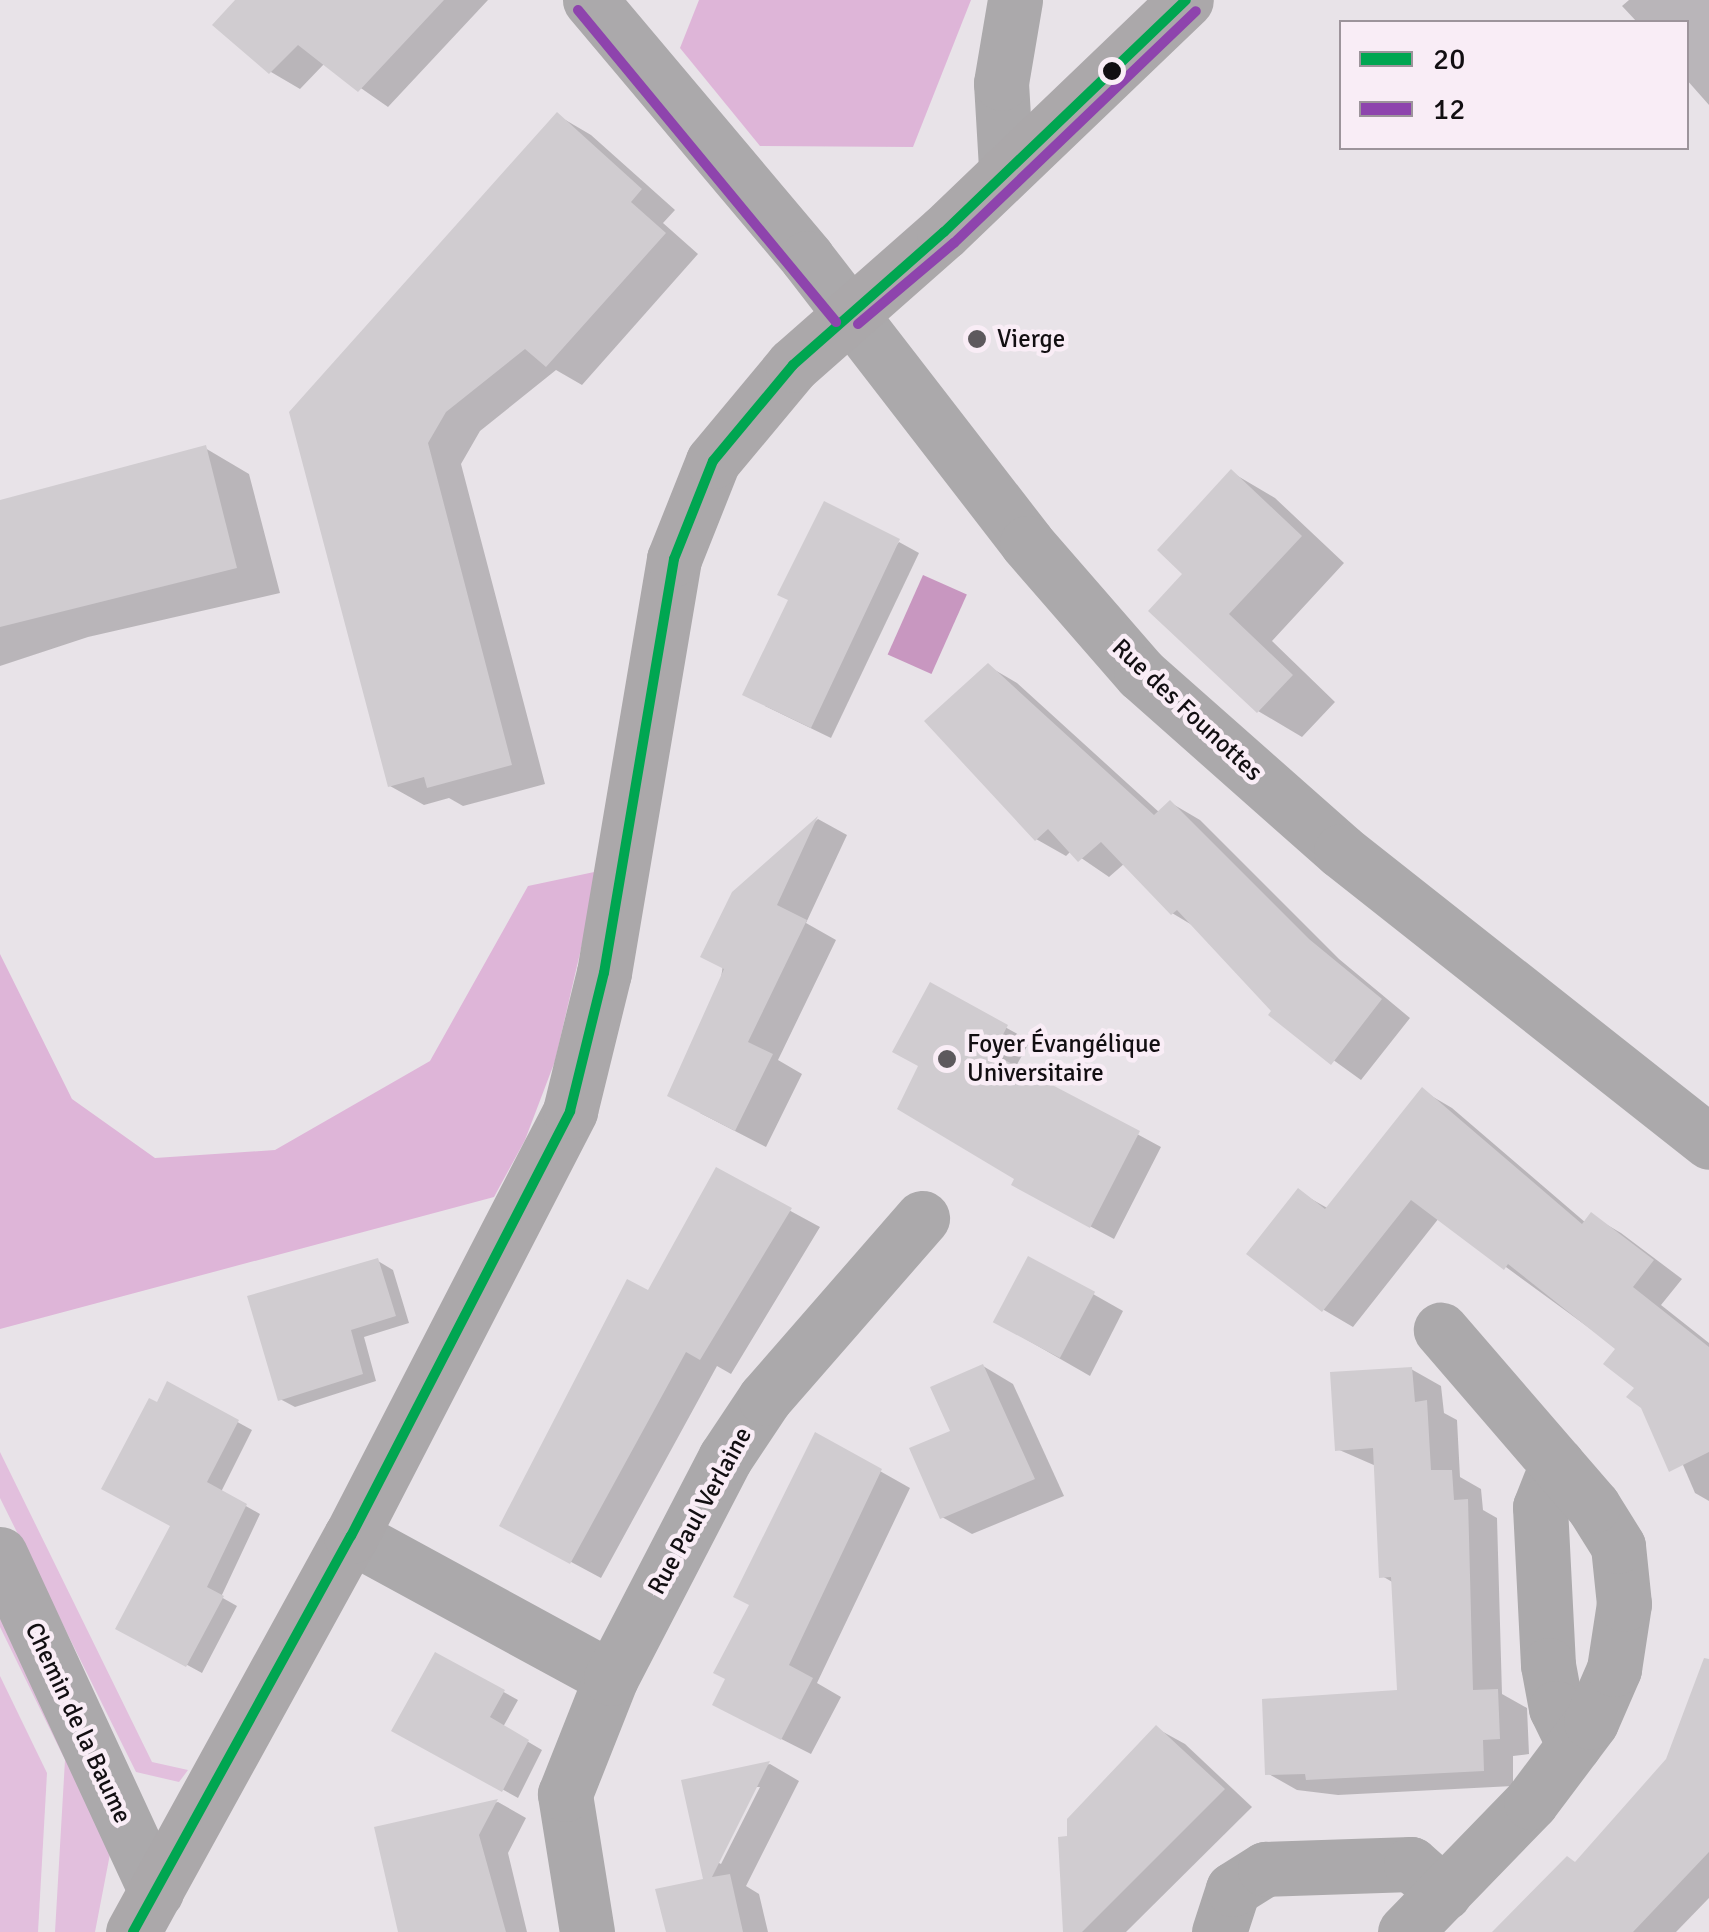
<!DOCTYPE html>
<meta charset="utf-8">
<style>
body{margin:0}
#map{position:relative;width:1709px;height:1932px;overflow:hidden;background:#e8e3e8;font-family:Signika,sans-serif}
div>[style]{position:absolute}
.green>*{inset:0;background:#e2bfdd}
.forest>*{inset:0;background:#deb5d8}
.water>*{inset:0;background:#c897c0;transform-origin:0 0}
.shadow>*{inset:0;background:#0003}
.building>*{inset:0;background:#d0ccd0;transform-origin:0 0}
.street>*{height:55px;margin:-27.5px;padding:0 27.5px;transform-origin:27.5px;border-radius:27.5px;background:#aba9ab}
.secondary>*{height:55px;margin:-27.5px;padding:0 27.5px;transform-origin:27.5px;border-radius:27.5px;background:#aba8aa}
.bus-1>*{height:10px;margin:-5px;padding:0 5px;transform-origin:5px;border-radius:5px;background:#00a651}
.bus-2>*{height:10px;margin:-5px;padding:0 5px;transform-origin:5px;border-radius:5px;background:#8e44ad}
.dots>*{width:28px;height:28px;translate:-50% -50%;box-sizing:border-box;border:5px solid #f9edf6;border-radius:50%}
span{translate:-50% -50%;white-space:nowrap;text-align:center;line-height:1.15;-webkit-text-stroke:9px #f9edf6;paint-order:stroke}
.poi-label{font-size:25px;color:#120f12}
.left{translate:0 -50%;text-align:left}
.street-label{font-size:25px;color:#120f12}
.legend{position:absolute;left:1339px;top:20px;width:350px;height:130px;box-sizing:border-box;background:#f9edf6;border:2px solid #9d949b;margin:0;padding:12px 18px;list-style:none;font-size:30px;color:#120f12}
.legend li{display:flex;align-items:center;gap:20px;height:50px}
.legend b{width:50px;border:2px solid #9d949b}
</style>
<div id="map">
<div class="green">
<i style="clip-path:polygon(0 1452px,152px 1762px,188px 1770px,179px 1782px,136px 1772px,0 1498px)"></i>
<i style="clip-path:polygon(0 1599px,110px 1854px,95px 1932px,55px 1932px,65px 1760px,0 1627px)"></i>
<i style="clip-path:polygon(0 1676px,47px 1773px,38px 1932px,0 1932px)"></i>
</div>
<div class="forest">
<i style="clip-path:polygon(699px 0,971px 0,913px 147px,760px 146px,680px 48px)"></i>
<i style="clip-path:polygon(599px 871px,555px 1061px,525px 1140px,494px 1197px,0 1329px,0 954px,72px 1099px,155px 1158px,275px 1150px,430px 1061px,528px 886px)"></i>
</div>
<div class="water">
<i style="left:923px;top:575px;width:48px;height:87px;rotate:24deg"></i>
</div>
<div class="shadow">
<i style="clip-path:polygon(239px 0,488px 0,388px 107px,325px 63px,300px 89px,271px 72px)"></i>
<i style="clip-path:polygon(1629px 0,1709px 0,1709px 105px,1686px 79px,1686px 22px,1637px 22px,1622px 6px)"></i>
<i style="clip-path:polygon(557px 115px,591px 135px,675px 210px,663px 223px,698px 254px,582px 385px,556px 370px,480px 431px,461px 464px,545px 784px,463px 806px,449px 798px,424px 805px,390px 786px,292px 412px)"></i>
<i style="clip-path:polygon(205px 448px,249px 474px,280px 593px,88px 637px,0 666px,0 503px)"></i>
<i style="clip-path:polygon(1231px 472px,1275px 498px,1344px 563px,1272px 641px,1335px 702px,1302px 737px,1258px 711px,1186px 574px)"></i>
<i style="clip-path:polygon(899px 542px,919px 553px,831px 738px,765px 706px)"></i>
<i style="clip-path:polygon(988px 666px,1017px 683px,1160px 813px,1171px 803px,1200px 820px,1339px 959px,1410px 1018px,1361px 1080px,1271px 1015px,1274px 1011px,1197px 928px,1172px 913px,1125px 863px,1109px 877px,1071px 851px,1066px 856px,1036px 839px)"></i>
<i style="clip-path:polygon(818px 819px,847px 835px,806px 923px,836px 940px,778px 1060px,802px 1074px,766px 1147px,700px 1113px,734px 894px)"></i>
<i style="clip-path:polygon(931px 986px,1030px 1041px,1015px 1068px,1161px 1147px,1114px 1239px,1037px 1198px,921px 1066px)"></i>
<i style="clip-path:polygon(1423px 1091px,1452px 1108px,1586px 1223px,1592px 1216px,1621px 1233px,1682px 1279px,1661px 1305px,1709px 1343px,1709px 1390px,1618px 1349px,1439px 1218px,1353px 1327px,1324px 1310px,1299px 1192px,1329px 1209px)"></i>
<i style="clip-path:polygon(717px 1171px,820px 1227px,731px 1374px,717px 1366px,601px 1578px,532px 1541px,649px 1294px)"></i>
<i style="clip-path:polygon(378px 1261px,393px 1270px,409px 1323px,364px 1337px,376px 1381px,295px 1407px,280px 1399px)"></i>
<i style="clip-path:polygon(1093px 1294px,1123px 1311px,1090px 1376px,996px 1322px)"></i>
<i style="clip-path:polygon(983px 1366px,1013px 1384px,1064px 1496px,972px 1534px,942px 1517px,953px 1432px)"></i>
<i style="clip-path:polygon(1411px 1369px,1441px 1386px,1444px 1413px,1457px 1420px,1460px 1477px,1481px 1489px,1483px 1510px,1497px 1518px,1502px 1694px,1527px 1708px,1529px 1754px,1513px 1756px,1513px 1786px,1338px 1795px,1297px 1790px,1267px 1773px,1400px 1693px,1394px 1583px,1382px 1576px,1376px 1466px,1337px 1449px)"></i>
<i style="clip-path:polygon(168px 1384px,252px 1430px,221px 1492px,260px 1514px,221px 1597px,237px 1606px,202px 1673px,119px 1628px,173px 1525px,158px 1405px)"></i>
<i style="clip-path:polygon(1709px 1426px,1709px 1501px,1695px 1493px,1674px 1444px)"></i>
<i style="clip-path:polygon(816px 1435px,910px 1488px,817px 1683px,841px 1697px,811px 1754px,744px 1720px,728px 1678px)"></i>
<i style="clip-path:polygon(436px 1655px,518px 1700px,503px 1727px,542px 1750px,518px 1798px,395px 1730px)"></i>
<i style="clip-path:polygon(1156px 1728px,1185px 1744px,1252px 1807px,1126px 1932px,1080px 1932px,1070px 1838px)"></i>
<i style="clip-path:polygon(evenodd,770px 1764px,799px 1781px,746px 1886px,759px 1894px,768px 1932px,668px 1932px,706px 1881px,684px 1782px,770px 1764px,755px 1787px,760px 1787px,721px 1864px,717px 1862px,755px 1787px)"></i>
<i style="clip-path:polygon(498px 1802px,526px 1818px,508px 1853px,527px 1932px,400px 1932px,377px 1829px)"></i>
<i style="clip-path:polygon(1709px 1846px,1709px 1898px,1676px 1932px,1497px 1932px,1577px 1864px)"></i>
</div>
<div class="building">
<i style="clip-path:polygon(235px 0,444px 0,358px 92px,298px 45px,269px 74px,212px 25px)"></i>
<i style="clip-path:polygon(557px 112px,642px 189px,631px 202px,666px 233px,546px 367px,525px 349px,446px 412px,428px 443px,512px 765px,427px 788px,424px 777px,388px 787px,289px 412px)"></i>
<i style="clip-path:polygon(206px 445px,237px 568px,0 627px,0 500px)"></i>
<i style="clip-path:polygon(1231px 469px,1302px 536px,1229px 614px,1293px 675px,1257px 713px,1148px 611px,1182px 574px,1157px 550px)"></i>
<i style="clip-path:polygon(824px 501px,900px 539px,811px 728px,742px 695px,788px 600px,777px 595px)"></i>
<i style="clip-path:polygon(988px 663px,1154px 815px,1170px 800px,1309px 939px,1382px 999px,1331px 1065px,1268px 1015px,1271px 1011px,1177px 910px,1171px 915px,1101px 842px,1078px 862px,1048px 829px,1035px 841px,924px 721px)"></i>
<i style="clip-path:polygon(818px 816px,777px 905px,807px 920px,748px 1042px,773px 1054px,735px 1131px,667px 1096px,724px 969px,700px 957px,732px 892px)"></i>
<i style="clip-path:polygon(930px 982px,1008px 1025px,993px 1054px,1140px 1131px,1090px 1228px,1011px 1185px,1014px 1179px,897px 1109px,918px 1066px,892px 1052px)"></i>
<i style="clip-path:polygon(1422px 1087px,1582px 1224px,1591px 1212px,1654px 1260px,1633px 1287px,1709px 1347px,1709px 1452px,1669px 1472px,1641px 1408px,1626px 1397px,1634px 1388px,1603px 1364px,1615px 1349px,1508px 1264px,1504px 1270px,1411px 1200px,1322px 1312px,1246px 1254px,1298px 1188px,1325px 1209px)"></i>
<i style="clip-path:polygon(716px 1167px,792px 1208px,700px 1360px,686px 1352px,570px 1564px,499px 1526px,627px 1279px,648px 1290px)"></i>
<i style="left:1028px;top:1256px;width:76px;height:75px;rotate:28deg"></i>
<i style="clip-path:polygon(378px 1258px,396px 1316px,351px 1330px,363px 1374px,278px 1401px,247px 1296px)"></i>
<i style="clip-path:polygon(983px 1364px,1035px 1479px,940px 1519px,909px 1448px,950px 1431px,930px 1387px)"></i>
<i style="clip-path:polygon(1412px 1367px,1415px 1402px,1427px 1400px,1431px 1470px,1452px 1470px,1454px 1500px,1468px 1499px,1473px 1690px,1498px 1689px,1500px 1739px,1483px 1740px,1484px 1771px,1306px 1780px,1305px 1774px,1265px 1775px,1262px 1699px,1397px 1690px,1391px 1577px,1379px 1578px,1373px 1448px,1335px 1451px,1330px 1372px)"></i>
<i style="clip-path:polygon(167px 1381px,239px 1420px,207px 1482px,247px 1504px,207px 1587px,224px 1596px,186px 1667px,115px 1629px,170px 1526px,101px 1489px,149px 1398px,157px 1402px)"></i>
<i style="clip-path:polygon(815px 1432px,882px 1469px,789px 1665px,813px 1678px,781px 1740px,712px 1705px,725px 1679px,713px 1673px,749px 1605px,733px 1597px)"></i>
<i style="clip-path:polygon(435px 1652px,505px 1690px,490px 1717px,529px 1740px,502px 1792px,391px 1731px)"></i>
<i style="clip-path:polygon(1704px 1658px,1709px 1659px,1709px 1852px,1633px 1932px,1492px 1932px,1567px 1856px,1575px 1862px,1666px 1759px)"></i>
<i style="clip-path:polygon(1156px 1725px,1225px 1789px,1082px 1932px,1063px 1932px,1058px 1837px,1067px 1836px,1067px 1819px)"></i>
<i style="clip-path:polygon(770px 1761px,712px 1877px,730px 1874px,743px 1932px,666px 1932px,655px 1889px,703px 1879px,681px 1780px)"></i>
<i style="clip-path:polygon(498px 1799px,479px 1835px,506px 1932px,398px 1932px,374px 1827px)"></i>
</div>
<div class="street">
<i style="left:590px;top:0;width:337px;rotate:49.9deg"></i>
<i style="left:807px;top:258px;width:360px;rotate:52.3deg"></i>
<i style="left:1027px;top:543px;width:174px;rotate:49deg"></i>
<i style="left:1141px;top:674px;width:267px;rotate:41.5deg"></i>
<i style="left:1341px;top:851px;width:469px;rotate:38.3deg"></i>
<i style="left:1006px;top:167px;width:84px;rotate:-93.4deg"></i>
<i style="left:1001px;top:83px;width:84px;rotate:-80.4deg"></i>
<i style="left:1557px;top:1464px;width:46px;rotate:111.6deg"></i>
<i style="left:1540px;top:1507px;width:158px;rotate:87.1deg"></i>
<i style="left:1548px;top:1665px;width:44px;rotate:79.5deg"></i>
<i style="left:1556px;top:1708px;width:41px;rotate:64.1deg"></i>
<i style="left:351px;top:1536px;width:296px;rotate:28.6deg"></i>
<i style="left:0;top:1554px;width:372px;rotate:65.2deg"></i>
<i style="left:587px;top:1932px;width:140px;rotate:-99.1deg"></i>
<i style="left:565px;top:1794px;width:125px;rotate:-68.4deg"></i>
<i style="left:611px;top:1678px;width:248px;rotate:-62.6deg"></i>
<i style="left:725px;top:1458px;width:72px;rotate:-56.3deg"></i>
<i style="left:765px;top:1398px;width:239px;rotate:-48.9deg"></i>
<i style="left:1219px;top:1932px;width:45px;rotate:-72deg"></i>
<i style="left:1233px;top:1889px;width:38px;rotate:-32deg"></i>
<i style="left:1265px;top:1869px;width:146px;rotate:-2deg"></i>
<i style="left:1411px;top:1864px;width:44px;rotate:41.3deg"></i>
<i style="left:1405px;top:1932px;width:181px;rotate:-45.9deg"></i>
<i style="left:1531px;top:1802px;width:100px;rotate:-53.1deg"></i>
<i style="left:1591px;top:1722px;width:58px;rotate:-66.5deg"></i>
<i style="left:1614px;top:1669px;width:66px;rotate:-81.3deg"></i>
<i style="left:1624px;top:1604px;width:58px;rotate:-95.9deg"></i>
<i style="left:1618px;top:1546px;width:47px;rotate:-122deg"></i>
<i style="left:1593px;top:1506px;width:233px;rotate:-130.8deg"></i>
</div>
<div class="secondary">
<i style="left:133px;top:1932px;width:452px;rotate:-61.2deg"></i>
<i style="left:351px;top:1536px;width:478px;rotate:-62.7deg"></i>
<i style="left:570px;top:1111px;width:142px;rotate:-76.2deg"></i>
<i style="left:604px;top:973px;width:420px;rotate:-80.4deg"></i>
<i style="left:674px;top:559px;width:105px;rotate:-68.3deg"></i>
<i style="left:713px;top:461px;width:125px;rotate:-50.2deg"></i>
<i style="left:793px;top:365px;width:201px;rotate:-41.4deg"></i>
<i style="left:944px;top:232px;width:335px;rotate:-43.8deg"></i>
</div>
<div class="bus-1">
<i style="left:133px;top:1932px;width:452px;rotate:-61.2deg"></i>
<i style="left:351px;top:1536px;width:478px;rotate:-62.7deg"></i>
<i style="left:570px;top:1111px;width:142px;rotate:-76.2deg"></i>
<i style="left:604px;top:973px;width:420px;rotate:-80.4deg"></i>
<i style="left:674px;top:559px;width:105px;rotate:-68.3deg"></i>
<i style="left:713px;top:461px;width:125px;rotate:-50.2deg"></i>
<i style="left:793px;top:365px;width:201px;rotate:-41.4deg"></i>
<i style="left:944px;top:232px;width:335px;rotate:-43.8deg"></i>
</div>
<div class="bus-2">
<i style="left:578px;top:10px;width:405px;rotate:50.4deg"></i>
<i style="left:858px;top:324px;width:126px;rotate:-40.2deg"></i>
<i style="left:954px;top:243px;width:335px;rotate:-43.8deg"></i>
</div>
<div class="dots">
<i style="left:1112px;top:71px;background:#120f12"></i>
<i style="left:977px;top:339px;background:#5d595d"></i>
<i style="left:947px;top:1059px;background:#5d595d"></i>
</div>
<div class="poi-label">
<span class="left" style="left:997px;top:339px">Vierge</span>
<span class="left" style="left:967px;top:1059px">Foyer Évangélique<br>Universitaire</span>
</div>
<div class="street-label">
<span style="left:1187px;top:710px;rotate:43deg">Rue des Founottes</span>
<span style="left:700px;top:1511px;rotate:-61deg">Rue Paul Verlaine</span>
<span style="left:78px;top:1723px;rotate:65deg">Chemin de la Baume</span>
</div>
<ul class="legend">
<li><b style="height:12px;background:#00a651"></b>20</li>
<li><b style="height:12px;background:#8e44ad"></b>12</li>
</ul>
</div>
